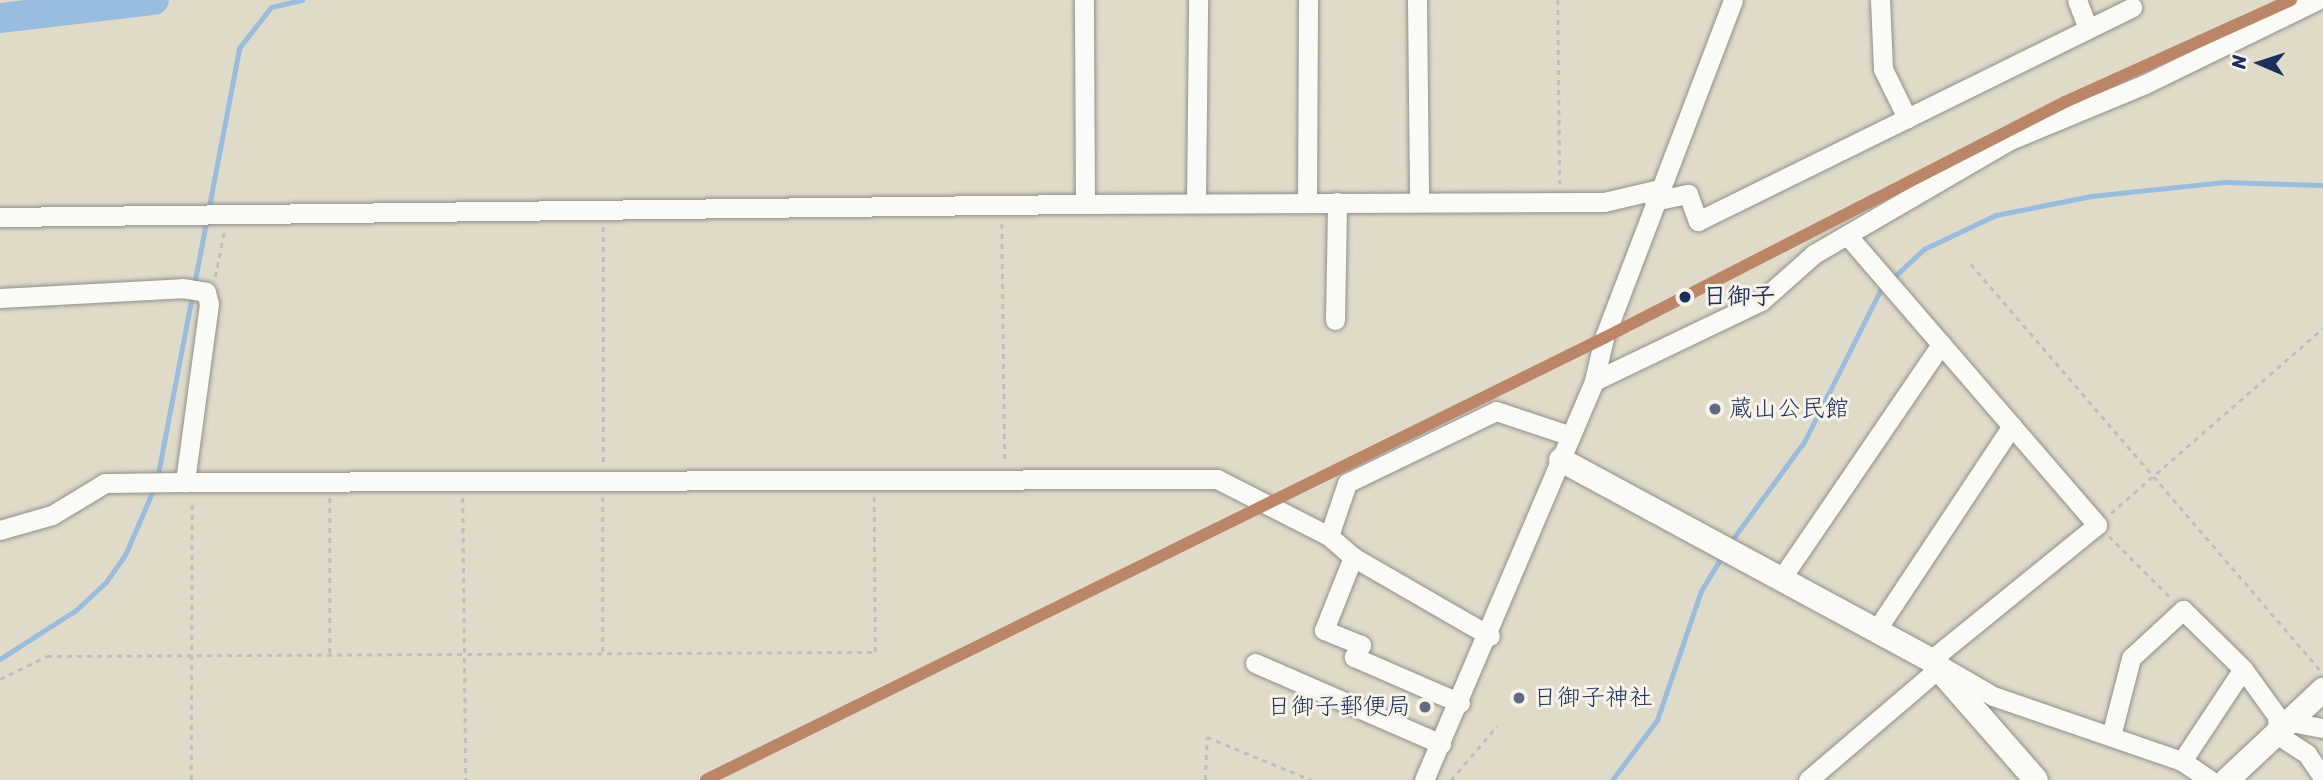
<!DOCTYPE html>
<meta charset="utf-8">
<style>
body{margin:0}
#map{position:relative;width:2323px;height:780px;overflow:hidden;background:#e0dbc8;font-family:Sriracha,"Klee One",sans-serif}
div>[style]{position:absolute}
.stream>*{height:5px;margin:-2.5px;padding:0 2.5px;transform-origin:2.5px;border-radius:2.5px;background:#99bdde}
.river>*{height:30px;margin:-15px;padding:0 15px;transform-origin:15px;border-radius:15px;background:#99bdde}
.path>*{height:2.5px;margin-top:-1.25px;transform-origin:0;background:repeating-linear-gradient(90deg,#bdbec0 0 5px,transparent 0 10px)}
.roads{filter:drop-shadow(0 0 2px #8e8f8d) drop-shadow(0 0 2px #8e8f8d)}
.minor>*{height:19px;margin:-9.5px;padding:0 9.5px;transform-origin:9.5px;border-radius:9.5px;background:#fafaf7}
.tertiary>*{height:24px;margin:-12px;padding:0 12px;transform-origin:12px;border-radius:12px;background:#fafaf7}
.rail-1>*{height:12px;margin:-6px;padding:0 6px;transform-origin:6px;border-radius:6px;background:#bb8668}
.dots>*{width:19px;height:19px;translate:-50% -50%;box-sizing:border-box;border:4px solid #f7f3e8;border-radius:50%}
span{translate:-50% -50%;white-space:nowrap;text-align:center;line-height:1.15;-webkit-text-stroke:6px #f7f3e8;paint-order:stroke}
.stop-label{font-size:24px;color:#1b2f5e;font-weight:700}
.left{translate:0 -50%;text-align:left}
.poi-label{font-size:24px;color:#1b2f5e}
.right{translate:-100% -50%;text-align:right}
.north{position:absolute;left:2225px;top:28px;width:70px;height:70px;-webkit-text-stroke:5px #f7f3e8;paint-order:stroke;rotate:273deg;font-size:19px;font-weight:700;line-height:28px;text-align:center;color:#1b2f5e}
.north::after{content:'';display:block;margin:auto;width:24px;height:32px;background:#1b2f5e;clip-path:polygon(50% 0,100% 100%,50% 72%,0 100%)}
</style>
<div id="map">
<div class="stream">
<i style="left:157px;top:479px;width:439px;rotate:-79.2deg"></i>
<i style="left:239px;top:48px;width:52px;rotate:-52deg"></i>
<i style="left:271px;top:7px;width:32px;rotate:-13deg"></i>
<i style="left:1729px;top:544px;width:127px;rotate:-53.7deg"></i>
<i style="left:1804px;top:442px;width:171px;rotate:-63.3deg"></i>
<i style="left:1881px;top:289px;width:59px;rotate:-42.9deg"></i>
<i style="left:1924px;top:249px;width:80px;rotate:-25.3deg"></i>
<i style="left:1996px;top:215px;width:97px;rotate:-11.3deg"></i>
<i style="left:2091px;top:196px;width:135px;rotate:-6deg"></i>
<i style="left:2225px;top:182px;width:98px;rotate:1.8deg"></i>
<i style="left:0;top:659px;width:90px;rotate:-32.8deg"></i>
<i style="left:76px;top:610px;width:41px;rotate:-43deg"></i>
<i style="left:106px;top:582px;width:33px;rotate:-55deg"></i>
<i style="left:125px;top:555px;width:73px;rotate:-66.6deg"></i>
<i style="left:1612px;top:780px;width:75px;rotate:-53.1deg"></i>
<i style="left:1657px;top:720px;width:136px;rotate:-71.2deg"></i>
<i style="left:1701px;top:591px;width:41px;rotate:-59deg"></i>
</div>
<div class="river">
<i style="left:0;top:18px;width:155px;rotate:-6.7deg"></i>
</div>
<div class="path">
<i style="left:1558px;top:0;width:184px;rotate:89.4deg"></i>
<i style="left:1002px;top:224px;width:239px;rotate:89.3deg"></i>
<i style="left:1971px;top:264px;width:537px;rotate:49.31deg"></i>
<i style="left:215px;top:277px;width:46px;rotate:-78.7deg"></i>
<i style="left:603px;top:462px;width:235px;rotate:-90deg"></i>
<i style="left:603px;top:497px;width:158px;rotate:90deg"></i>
<i style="left:330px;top:498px;width:158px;rotate:90deg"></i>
<i style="left:463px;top:498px;width:282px;rotate:89.4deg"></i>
<i style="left:2111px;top:513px;width:281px;rotate:-41.1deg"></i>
<i style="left:2109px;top:536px;width:88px;rotate:45deg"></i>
<i style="left:0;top:679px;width:52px;rotate:-26.1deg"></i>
<i style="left:47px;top:656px;width:828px;rotate:-0.28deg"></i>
<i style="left:875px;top:652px;width:155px;rotate:-90.4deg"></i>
<i style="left:191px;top:780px;width:280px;rotate:-89.8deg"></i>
<i style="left:1205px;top:780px;width:43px;rotate:-87.3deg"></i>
<i style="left:1207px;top:737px;width:113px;rotate:22.3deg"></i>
<i style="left:1451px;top:780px;width:71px;rotate:-49.6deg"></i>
</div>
<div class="roads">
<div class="minor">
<i style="left:1417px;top:0;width:201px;rotate:89.4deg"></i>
<i style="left:1880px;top:0;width:69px;rotate:87.5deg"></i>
<i style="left:1883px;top:69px;width:55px;rotate:63.9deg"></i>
<i style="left:2077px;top:0;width:30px;rotate:69deg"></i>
<i style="left:1654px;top:201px;width:35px;rotate:-12deg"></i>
<i style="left:1688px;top:194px;width:29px;rotate:70deg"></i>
<i style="left:1698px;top:221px;width:484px;rotate:-26.2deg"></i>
<i style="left:1196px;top:203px;width:203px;rotate:-89.4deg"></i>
<i style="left:1307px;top:203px;width:203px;rotate:-89.7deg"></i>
<i style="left:1085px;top:204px;width:519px;rotate:-0.22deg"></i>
<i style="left:1604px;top:202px;width:57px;rotate:-13.3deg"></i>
<i style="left:0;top:217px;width:1085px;rotate:-0.69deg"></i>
<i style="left:1085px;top:204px;width:204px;rotate:-90.3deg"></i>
<i style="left:1847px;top:235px;width:383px;rotate:49.2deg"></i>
<i style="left:2097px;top:525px;width:214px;rotate:140.9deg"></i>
<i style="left:1931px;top:660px;width:72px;rotate:30.1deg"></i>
<i style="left:1993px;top:696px;width:200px;rotate:19deg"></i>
<i style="left:2182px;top:761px;width:34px;rotate:34deg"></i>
<i style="left:0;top:298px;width:182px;rotate:-3.1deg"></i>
<i style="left:182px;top:288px;width:24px;rotate:9deg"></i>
<i style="left:206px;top:292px;width:12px;rotate:76deg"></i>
<i style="left:209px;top:304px;width:180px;rotate:97.7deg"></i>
<i style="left:185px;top:482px;width:80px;rotate:179.3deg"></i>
<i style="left:105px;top:483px;width:62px;rotate:148.9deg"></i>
<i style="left:52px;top:515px;width:54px;rotate:163.9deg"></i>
<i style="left:1335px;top:320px;width:118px;rotate:-89deg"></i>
<i style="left:1594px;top:381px;width:185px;rotate:-25.6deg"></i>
<i style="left:1761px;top:301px;width:71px;rotate:-41.6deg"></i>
<i style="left:1814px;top:254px;width:227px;rotate:-30.2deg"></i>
<i style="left:2010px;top:140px;width:146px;rotate:-22.5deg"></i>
<i style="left:2145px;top:84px;width:191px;rotate:-26deg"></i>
<i style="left:185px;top:482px;width:1032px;rotate:-0.17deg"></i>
<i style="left:1217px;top:479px;width:126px;rotate:27deg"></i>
<i style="left:1353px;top:557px;width:32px;rotate:-139deg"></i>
<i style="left:1329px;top:536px;width:56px;rotate:-71.2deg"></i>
<i style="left:1347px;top:483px;width:165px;rotate:-25.8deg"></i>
<i style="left:1496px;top:411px;width:76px;rotate:18.4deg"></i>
<i style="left:1783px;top:576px;width:281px;rotate:-55.7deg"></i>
<i style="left:1877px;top:629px;width:244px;rotate:-56.4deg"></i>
<i style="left:1255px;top:663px;width:203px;rotate:23.5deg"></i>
<i style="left:1460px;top:703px;width:116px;rotate:-156.5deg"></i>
<i style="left:1354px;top:657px;width:14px;rotate:-60deg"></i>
<i style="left:1361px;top:645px;width:40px;rotate:-158deg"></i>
<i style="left:1324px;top:630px;width:79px;rotate:-68.3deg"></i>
<i style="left:1353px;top:557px;width:158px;rotate:30deg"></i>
<i style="left:2291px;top:722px;width:33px;rotate:11deg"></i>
<i style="left:2111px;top:736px;width:81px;rotate:-75.6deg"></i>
<i style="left:2131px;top:658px;width:71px;rotate:-42.7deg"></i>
<i style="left:2183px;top:610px;width:84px;rotate:44.5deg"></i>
<i style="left:2182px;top:761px;width:110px;rotate:-56.5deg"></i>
<i style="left:2243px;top:669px;width:58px;rotate:54.1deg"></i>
<i style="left:2277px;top:716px;width:19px;rotate:87deg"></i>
<i style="left:2278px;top:735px;width:35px;rotate:33deg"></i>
<i style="left:2307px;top:754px;width:29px;rotate:56deg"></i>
<i style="left:1424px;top:780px;width:434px;rotate:-66.9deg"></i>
<i style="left:1594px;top:381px;width:44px;rotate:-76.9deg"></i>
<i style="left:1604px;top:338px;width:362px;rotate:-69.1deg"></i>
<i style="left:1808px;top:780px;width:172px;rotate:-40.5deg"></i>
</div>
<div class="tertiary">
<i style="left:1561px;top:460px;width:421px;rotate:28.4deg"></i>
<i style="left:1931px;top:660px;width:159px;rotate:48.8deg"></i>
<i style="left:2227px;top:780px;width:132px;rotate:-43.2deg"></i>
</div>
</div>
<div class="rail-1">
<i style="left:706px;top:780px;width:1001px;rotate:-26.21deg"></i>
<i style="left:1604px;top:338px;width:518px;rotate:-27.11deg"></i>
<i style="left:2065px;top:102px;width:248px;rotate:-24.3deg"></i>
</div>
<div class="dots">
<i style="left:1685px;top:297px;background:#1b2f5e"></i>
<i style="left:1715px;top:409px;background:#606b83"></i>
<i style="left:1519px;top:698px;background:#606b83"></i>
<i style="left:1425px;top:707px;background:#606b83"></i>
</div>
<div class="stop-label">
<span class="left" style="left:1703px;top:297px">日御子</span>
</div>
<div class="poi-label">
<span class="left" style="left:1729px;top:409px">蔵山公民館</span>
<span class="left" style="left:1533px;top:698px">日御子神社</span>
<span class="right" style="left:1411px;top:707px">日御子郵便局</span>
</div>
<div class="north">N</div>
</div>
